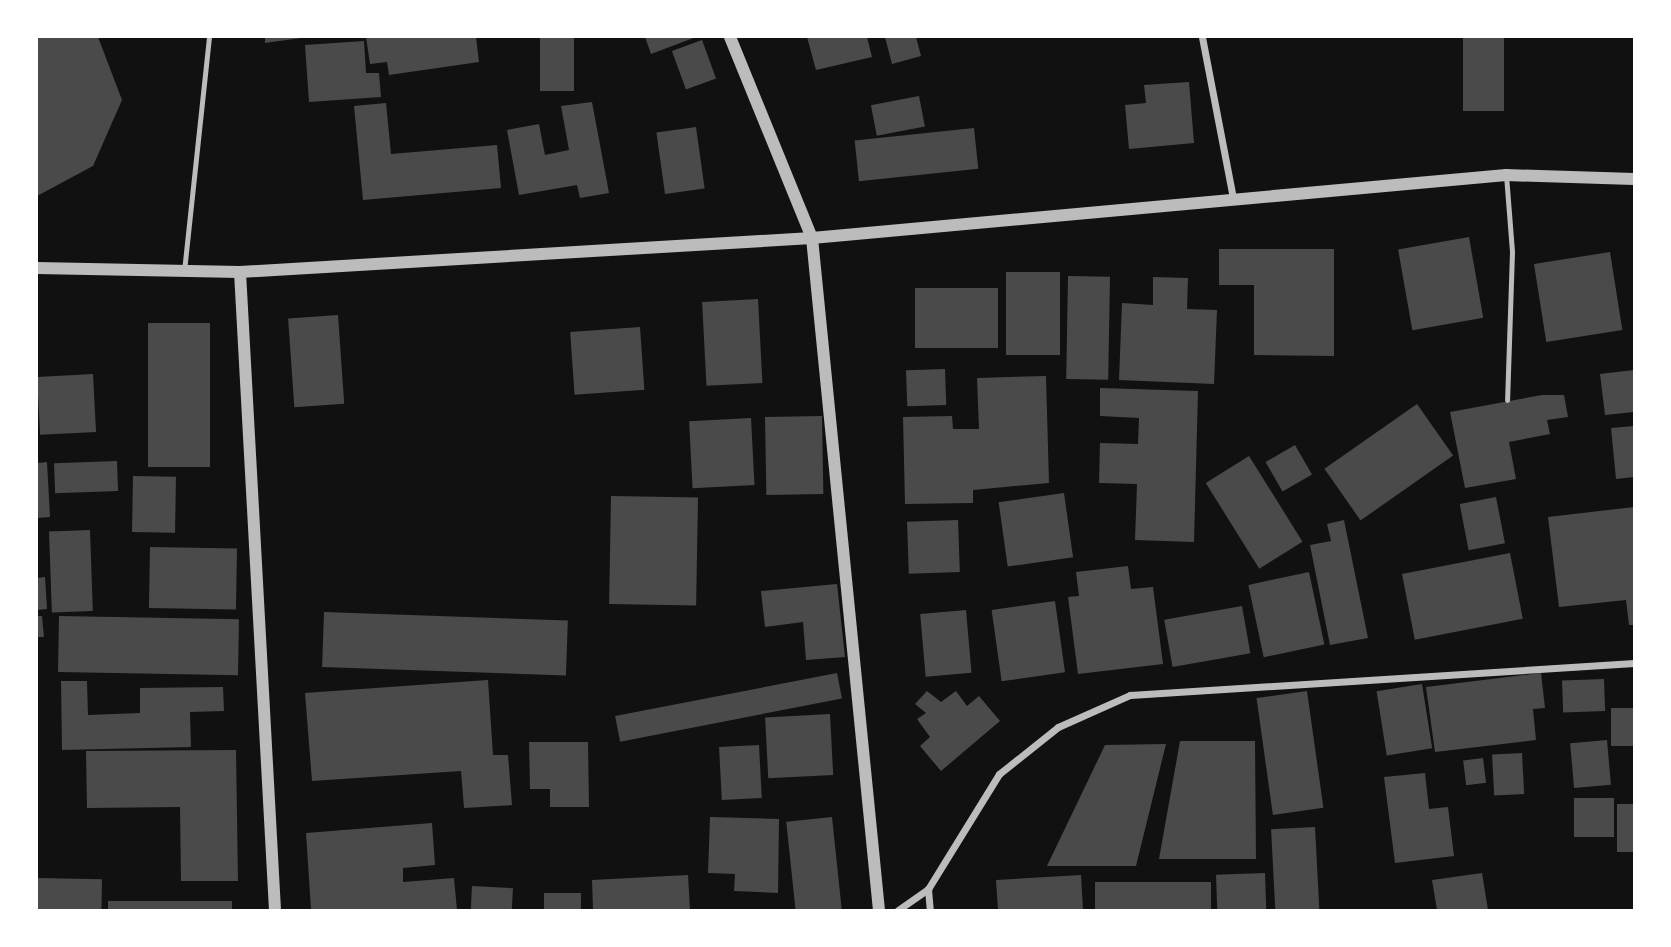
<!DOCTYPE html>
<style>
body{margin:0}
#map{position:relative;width:1671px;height:947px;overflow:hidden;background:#111;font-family:"Sofia Sans Condensed",sans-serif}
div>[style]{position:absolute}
.building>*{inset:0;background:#4a4a4a;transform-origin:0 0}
.service>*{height:5px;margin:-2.5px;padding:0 2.5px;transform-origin:2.5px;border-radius:2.5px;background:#bcbcbc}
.minor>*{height:7px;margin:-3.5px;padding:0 3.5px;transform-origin:3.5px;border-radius:3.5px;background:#bcbcbc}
.tertiary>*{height:12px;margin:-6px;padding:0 6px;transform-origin:6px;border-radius:6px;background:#bcbcbc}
span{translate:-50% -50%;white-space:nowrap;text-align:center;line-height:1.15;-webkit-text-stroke:5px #fff;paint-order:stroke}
.frame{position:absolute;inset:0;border:38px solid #fff;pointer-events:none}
</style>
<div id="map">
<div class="building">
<i style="clip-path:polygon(37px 37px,98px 37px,122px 100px,93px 166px,37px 196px)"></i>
<i style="clip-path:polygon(265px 37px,301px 37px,301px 38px,265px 43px)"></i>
<i style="clip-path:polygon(366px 37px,476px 37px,479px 62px,389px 75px,387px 62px,370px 64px)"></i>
<i style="left:540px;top:37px;width:34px;height:54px"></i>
<i style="clip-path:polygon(645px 37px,696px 37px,651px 54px)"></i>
<i style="clip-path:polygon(807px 37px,867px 37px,872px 57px,816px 70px)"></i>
<i style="clip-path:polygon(885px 37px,916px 37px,921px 56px,892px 64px)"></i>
<i style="left:1463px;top:37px;width:41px;height:74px"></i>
<i style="left:702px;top:40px;width:41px;height:32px;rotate:70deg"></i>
<i style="clip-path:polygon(364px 41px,366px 73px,379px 73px,381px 97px,309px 102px,305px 45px)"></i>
<i style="clip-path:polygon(1189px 82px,1194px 143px,1129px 149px,1125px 105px,1146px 103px,1144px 85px)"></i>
<i style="left:919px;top:96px;width:31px;height:49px;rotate:79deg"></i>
<i style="clip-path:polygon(592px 102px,609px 193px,580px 198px,577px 185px,519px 195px,507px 130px,539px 124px,545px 155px,569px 150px,561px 106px)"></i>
<i style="clip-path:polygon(386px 103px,391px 154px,497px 145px,501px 188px,363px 200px,354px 106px)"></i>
<i style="left:696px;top:127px;width:62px;height:40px;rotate:82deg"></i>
<i style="left:974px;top:128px;width:41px;height:120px;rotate:84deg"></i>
<i style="left:1469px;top:237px;width:82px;height:72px;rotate:80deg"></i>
<i style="clip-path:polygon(1219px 249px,1334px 249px,1334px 356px,1254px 355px,1254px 285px,1219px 285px)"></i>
<i style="left:1610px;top:252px;width:79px;height:77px;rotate:81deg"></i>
<i style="left:1006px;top:272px;width:54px;height:83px"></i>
<i style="left:1068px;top:276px;width:42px;height:103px;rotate:1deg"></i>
<i style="clip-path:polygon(1153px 277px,1188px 278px,1187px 309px,1217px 310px,1214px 384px,1119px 380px,1122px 303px,1153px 305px)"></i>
<i style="left:915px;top:288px;width:83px;height:60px"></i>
<i style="left:758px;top:299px;width:84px;height:56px;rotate:87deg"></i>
<i style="left:338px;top:315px;width:89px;height:50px;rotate:86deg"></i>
<i style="left:148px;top:323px;width:62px;height:144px"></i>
<i style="left:640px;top:327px;width:63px;height:70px;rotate:86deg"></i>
<i style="left:945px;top:369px;width:36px;height:39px;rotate:88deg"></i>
<i style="clip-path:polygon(1634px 370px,1634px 412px,1605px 415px,1600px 374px)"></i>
<i style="left:93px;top:374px;width:58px;height:56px;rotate:87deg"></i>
<i style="clip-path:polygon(1046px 376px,1049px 483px,973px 490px,973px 503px,905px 504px,903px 417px,952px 416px,953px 429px,979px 429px,977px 378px)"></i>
<i style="clip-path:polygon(1100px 388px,1198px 391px,1194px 542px,1135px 540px,1137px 484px,1099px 483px,1100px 443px,1138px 444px,1139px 418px,1100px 416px)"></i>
<i style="clip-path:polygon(1542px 395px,1564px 395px,1568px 417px,1547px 420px,1550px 434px,1509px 442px,1516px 479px,1465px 488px,1450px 412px)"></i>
<i style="left:1417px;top:404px;width:63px;height:113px;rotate:55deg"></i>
<i style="left:822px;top:416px;width:78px;height:57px;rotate:89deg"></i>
<i style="left:751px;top:418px;width:67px;height:62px;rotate:87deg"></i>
<i style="clip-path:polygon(1634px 426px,1634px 477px,1616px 479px,1611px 428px)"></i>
<i style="left:1295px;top:445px;width:34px;height:34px;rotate:60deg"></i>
<i style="left:1249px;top:456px;width:101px;height:51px;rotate:58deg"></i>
<i style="left:117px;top:461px;width:30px;height:63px;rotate:88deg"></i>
<i style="clip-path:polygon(47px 462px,50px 517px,37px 518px,37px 463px)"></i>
<i style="left:133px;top:476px;width:43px;height:56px;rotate:1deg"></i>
<i style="left:1064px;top:493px;width:65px;height:66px;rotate:82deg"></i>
<i style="left:611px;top:496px;width:87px;height:108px;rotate:1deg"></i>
<i style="left:1496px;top:497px;width:47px;height:37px;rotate:79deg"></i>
<i style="clip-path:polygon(1634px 507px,1634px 625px,1629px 625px,1626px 600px,1559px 607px,1548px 517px)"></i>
<i style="left:958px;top:520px;width:52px;height:51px;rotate:88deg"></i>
<i style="clip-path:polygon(1344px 520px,1368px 638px,1330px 645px,1310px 545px,1331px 541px,1327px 524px)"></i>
<i style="left:90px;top:530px;width:81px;height:41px;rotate:88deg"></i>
<i style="left:150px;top:547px;width:87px;height:61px;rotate:1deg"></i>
<i style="left:1510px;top:553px;width:67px;height:110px;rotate:79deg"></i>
<i style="clip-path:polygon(1128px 566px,1131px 589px,1153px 587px,1163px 664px,1078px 674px,1068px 597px,1079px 596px,1076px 572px)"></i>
<i style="left:1309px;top:572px;width:74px;height:62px;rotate:78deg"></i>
<i style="clip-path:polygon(45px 577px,47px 609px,37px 610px,37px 578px)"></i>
<i style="clip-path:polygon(837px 584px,845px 657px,806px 660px,803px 622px,765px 627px,761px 591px)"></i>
<i style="left:1055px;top:601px;width:72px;height:64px;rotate:82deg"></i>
<i style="left:1242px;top:606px;width:48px;height:79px;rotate:80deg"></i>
<i style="left:966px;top:610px;width:63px;height:46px;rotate:85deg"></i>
<i style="left:324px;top:612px;width:244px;height:55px;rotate:2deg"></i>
<i style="clip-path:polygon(37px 616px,42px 616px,44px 637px,37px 637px)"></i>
<i style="left:59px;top:616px;width:180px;height:56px;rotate:1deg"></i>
<i style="left:837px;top:673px;width:26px;height:226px;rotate:79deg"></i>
<i style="clip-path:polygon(1541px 673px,1545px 708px,1533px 709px,1536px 740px,1435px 752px,1426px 687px)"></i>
<i style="left:1604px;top:679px;width:32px;height:42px;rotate:88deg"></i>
<i style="clip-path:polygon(488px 680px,493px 755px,508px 755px,512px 805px,464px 808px,461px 771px,312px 781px,305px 693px)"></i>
<i style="clip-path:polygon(61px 681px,87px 681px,88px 715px,140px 713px,140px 688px,223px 687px,224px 711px,190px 712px,191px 747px,62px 750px)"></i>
<i style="left:1422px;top:684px;width:65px;height:46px;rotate:81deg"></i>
<i style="clip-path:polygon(927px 691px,941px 702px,956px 691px,967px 706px,979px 696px,1000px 721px,941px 771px,920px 746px,930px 737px,917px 719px,926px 713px,915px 704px)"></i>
<i style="left:1307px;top:691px;width:118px;height:51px;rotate:82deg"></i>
<i style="left:1634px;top:708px;width:38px;height:23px;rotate:90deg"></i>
<i style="left:830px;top:714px;width:61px;height:65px;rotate:87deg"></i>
<i style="left:1607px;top:740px;width:45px;height:37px;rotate:85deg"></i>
<i style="clip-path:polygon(1180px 741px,1255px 741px,1256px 859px,1159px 859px)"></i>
<i style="clip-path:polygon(529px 742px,588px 742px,589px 807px,550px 807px,550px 789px,530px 789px)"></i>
<i style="clip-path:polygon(1166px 744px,1136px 866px,1047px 866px,1105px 745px)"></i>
<i style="left:759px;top:745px;width:53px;height:40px;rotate:87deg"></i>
<i style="clip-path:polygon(236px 750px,238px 881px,181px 881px,180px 807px,87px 808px,86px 751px)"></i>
<i style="left:1522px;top:753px;width:41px;height:30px;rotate:87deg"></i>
<i style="left:1483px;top:758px;width:25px;height:20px;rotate:83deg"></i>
<i style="clip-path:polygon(1425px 773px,1429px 809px,1448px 807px,1454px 856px,1395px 863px,1384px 777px)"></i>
<i style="left:1574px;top:798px;width:40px;height:39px"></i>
<i style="left:1634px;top:804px;width:48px;height:17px;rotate:90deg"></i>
<i style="clip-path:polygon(710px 817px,779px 819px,778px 893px,734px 891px,735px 874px,708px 873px)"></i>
<i style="left:832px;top:817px;width:94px;height:46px;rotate:84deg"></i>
<i style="clip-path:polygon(432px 823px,435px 865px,403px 868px,403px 882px,454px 878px,457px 910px,311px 910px,306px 833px)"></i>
<i style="left:1315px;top:827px;width:83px;height:44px;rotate:87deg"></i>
<i style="left:1265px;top:873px;width:37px;height:49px;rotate:88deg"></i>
<i style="clip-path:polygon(1482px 873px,1488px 910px,1437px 910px,1432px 880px)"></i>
<i style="clip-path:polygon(688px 875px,690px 910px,593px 910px,592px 880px)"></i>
<i style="clip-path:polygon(1081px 875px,1083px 910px,998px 910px,996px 880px)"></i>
<i style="left:37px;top:878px;width:65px;height:32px;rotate:1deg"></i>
<i style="left:1095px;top:882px;width:116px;height:28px"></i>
<i style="left:472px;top:886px;width:41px;height:24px;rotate:3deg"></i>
<i style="left:544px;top:893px;width:37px;height:17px"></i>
<i style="left:108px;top:901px;width:124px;height:9px"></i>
</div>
<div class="service">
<i style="left:1506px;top:175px;width:77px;rotate:85.5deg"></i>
<i style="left:1512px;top:252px;width:148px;rotate:91.9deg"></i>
<i style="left:184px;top:271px;width:235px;rotate:-83.9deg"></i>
</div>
<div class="minor">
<i style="left:1202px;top:37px;width:164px;rotate:79.1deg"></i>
<i style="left:928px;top:889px;width:21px;rotate:85deg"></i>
<i style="left:898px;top:910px;width:37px;rotate:-35deg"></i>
<i style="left:928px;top:889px;width:135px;rotate:-58.3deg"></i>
<i style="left:999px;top:774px;width:75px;rotate:-38.5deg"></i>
<i style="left:1058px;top:727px;width:79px;rotate:-24deg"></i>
<i style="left:1130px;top:695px;width:505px;rotate:-3.63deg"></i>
</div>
<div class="tertiary">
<i style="left:730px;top:37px;width:217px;rotate:67.8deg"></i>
<i style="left:812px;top:238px;width:675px;rotate:84.31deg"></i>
<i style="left:37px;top:268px;width:203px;rotate:1.1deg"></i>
<i style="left:240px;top:272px;width:573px;rotate:-3.4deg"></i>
<i style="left:812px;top:238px;width:697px;rotate:-5.19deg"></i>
<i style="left:1506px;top:175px;width:128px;rotate:1.8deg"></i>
<i style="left:240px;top:272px;width:639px;rotate:86.86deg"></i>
</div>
<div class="frame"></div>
</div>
